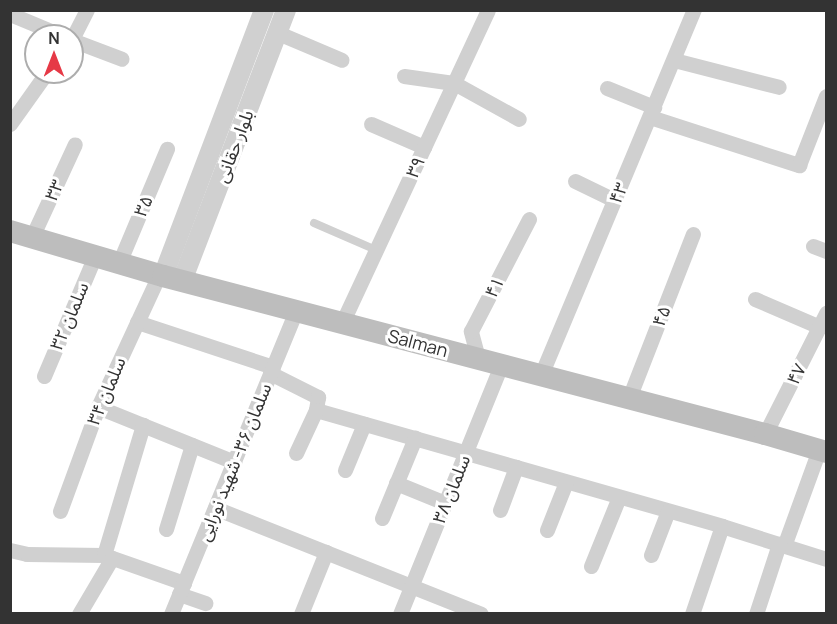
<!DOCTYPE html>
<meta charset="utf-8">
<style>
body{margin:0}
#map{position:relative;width:837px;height:624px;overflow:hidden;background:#fff;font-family:Manrope,"Noto Sans Arabic",sans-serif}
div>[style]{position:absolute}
.service>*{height:8px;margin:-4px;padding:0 4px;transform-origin:4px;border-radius:4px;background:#d0d0d0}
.minor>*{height:15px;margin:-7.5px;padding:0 7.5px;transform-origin:7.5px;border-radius:7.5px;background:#d0d0d0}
.tertiary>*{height:20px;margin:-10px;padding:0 10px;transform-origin:10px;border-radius:10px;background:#d0d0d0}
.secondary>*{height:22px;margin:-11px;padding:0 11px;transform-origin:11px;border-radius:11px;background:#bdbdbd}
span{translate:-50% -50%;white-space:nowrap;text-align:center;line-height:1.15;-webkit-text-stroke:6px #fff;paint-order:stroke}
.street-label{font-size:18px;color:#333}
.frame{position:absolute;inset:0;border:12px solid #333;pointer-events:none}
.north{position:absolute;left:24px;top:24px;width:60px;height:60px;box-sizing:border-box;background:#fff;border:2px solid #adadad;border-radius:50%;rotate:0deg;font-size:16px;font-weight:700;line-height:24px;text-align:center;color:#333}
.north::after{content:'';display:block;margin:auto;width:21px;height:27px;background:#e63946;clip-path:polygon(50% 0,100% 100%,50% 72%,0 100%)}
</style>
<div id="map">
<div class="service">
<i style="left:314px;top:223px;width:68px;rotate:23.5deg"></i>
</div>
<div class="minor">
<i style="left:10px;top:14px;width:57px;rotate:22.5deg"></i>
<i style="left:278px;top:33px;width:69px;rotate:22.9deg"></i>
<i style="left:72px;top:39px;width:33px;rotate:-63deg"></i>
<i style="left:72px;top:40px;width:53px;rotate:20.8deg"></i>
<i style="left:674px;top:60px;width:108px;rotate:14.4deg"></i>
<i style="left:404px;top:76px;width:50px;rotate:8deg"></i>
<i style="left:454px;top:83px;width:74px;rotate:29deg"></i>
<i style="left:607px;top:88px;width:51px;rotate:22deg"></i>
<i style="left:650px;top:117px;width:157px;rotate:17.9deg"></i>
<i style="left:799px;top:165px;width:74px;rotate:-68.6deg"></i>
<i style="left:10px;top:124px;width:64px;rotate:-54.6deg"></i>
<i style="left:371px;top:124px;width:58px;rotate:23.5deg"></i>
<i style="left:575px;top:181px;width:43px;rotate:26deg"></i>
<i style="left:32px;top:237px;width:102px;rotate:-65.2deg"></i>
<i style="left:813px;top:246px;width:14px;rotate:21deg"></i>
<i style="left:119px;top:263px;width:124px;rotate:-67.2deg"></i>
<i style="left:755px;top:299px;width:71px;rotate:23.3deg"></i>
<i style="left:137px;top:322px;width:143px;rotate:18.3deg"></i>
<i style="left:342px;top:323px;width:345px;rotate:-65deg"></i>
<i style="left:478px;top:358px;width:28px;rotate:-105deg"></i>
<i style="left:471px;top:331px;width:126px;rotate:-62.6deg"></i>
<i style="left:270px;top:373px;width:54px;rotate:26.6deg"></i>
<i style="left:318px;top:397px;width:13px;rotate:99deg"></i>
<i style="left:316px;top:410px;width:422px;rotate:15.9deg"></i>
<i style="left:722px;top:526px;width:109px;rotate:17.6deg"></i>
<i style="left:541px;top:375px;width:396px;rotate:-67.3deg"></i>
<i style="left:44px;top:376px;width:130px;rotate:-67deg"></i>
<i style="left:629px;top:398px;width:176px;rotate:-68.7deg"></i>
<i style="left:98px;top:407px;width:147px;rotate:22deg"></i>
<i style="left:765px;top:434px;width:136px;rotate:-63.2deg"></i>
<i style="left:296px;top:453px;width:47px;rotate:-65.1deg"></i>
<i style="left:345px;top:470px;width:50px;rotate:-67.6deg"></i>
<i style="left:396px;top:483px;width:53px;rotate:22.2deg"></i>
<i style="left:215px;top:508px;width:286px;rotate:21.7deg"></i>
<i style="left:500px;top:510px;width:46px;rotate:-69.6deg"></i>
<i style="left:60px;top:511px;width:111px;rotate:-69.9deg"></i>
<i style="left:98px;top:407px;width:145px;rotate:-65.2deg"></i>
<i style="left:382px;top:518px;width:87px;rotate:-67.6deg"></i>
<i style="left:166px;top:529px;width:88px;rotate:-72.8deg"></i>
<i style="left:547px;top:530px;width:52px;rotate:-68.4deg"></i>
<i style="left:784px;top:546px;width:102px;rotate:-70deg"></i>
<i style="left:10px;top:550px;width:17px;rotate:13deg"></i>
<i style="left:27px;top:554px;width:77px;rotate:0.7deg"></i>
<i style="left:104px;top:555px;width:85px;rotate:19.3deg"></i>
<i style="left:104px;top:555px;width:136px;rotate:-73.3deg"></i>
<i style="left:651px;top:555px;width:47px;rotate:-68.9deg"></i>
<i style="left:591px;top:566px;width:74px;rotate:-67.9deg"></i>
<i style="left:179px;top:594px;width:28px;rotate:19deg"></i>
<i style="left:79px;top:614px;width:65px;rotate:-59.5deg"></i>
<i style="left:171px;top:614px;width:328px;rotate:-67.6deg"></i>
<i style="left:301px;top:614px;width:67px;rotate:-68deg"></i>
<i style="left:400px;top:614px;width:269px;rotate:-67.9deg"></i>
<i style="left:692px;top:614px;width:93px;rotate:-71.2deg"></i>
<i style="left:756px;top:614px;width:74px;rotate:-71.8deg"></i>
</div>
<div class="tertiary">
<i style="left:163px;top:276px;width:285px;rotate:-69.2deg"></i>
<i style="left:182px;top:281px;width:290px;rotate:-69deg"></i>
</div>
<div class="secondary">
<i style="left:10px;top:231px;width:159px;rotate:16.4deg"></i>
<i style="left:163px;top:276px;width:622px;rotate:14.71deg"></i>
<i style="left:765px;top:434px;width:64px;rotate:16.4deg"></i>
</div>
<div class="street-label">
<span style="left:234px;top:146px;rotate:-69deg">بلوار حقانی</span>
<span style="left:415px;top:167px;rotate:-65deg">۳۹</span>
<span style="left:54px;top:190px;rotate:-65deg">۳۳</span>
<span style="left:618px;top:193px;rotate:-67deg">۴۳</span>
<span style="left:143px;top:206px;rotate:-67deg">۳۵</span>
<span style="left:494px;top:287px;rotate:-63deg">۴۱</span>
<span style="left:69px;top:316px;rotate:-67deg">سلمان ۳۲</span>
<span style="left:661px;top:316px;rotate:-69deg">۴۵</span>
<span style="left:418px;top:343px;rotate:15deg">Salman</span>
<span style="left:796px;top:374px;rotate:-63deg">۴۷</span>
<span style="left:106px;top:391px;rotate:-67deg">سلمان ۳۴</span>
<span style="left:234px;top:462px;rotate:-68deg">سلمان ۳۶- شهید نورایی</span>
<span style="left:451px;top:489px;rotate:-68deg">سلمان ۳۸</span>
</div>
<div class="frame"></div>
<div class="north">N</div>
</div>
